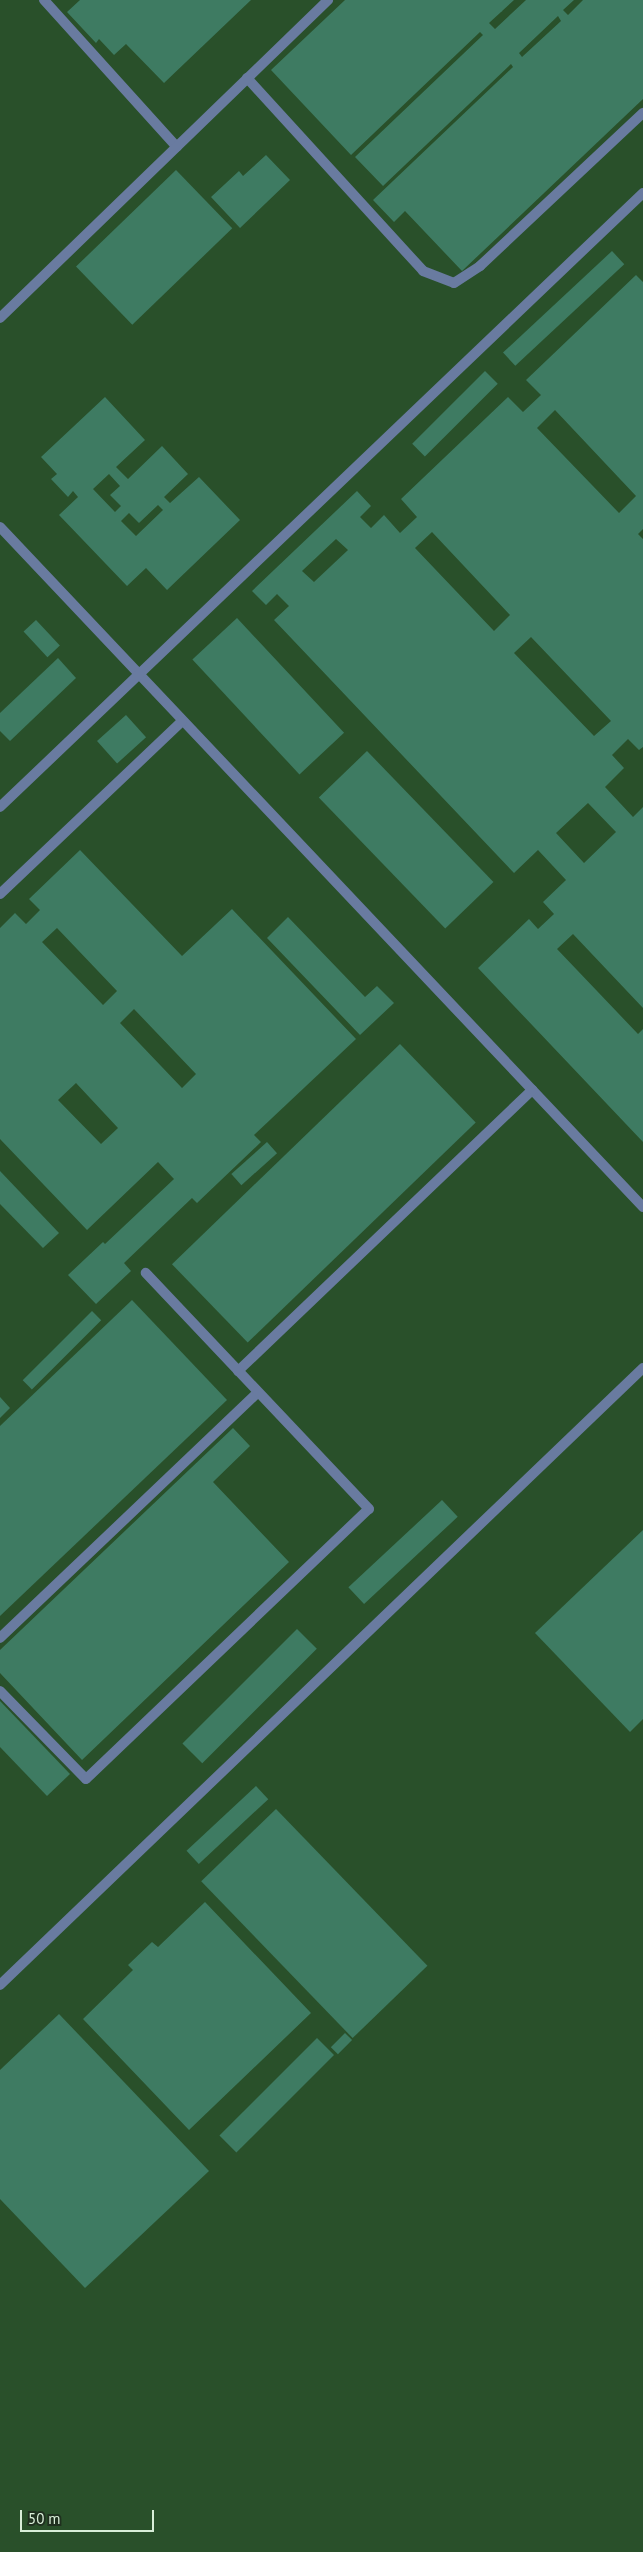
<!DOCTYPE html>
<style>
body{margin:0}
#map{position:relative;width:643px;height:2552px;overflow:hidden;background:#29502a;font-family:"PT Sans",sans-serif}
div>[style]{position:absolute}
.building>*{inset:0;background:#3e7b62;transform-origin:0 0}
.service>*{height:10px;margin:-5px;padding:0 5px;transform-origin:5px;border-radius:5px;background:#697ba0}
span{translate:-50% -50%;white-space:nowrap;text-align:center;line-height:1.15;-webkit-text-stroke:4px #1f301f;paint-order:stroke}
.scale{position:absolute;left:20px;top:2510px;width:134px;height:22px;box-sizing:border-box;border:2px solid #d8eed8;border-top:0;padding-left:6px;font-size:15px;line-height:18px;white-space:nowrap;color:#d8eed8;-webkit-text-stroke:4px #1f301f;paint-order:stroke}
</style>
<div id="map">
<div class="building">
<i style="clip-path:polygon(80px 0,251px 0,164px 83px,126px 44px,114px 55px,99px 39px,96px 43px,67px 12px)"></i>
<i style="clip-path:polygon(evenodd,345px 0,514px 0,489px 23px,495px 29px,526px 0,574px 0,563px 10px,568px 15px,583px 0,643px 0,643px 99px,462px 271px,405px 211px,394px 222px,373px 200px,513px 67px,511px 64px,383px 186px,355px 157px,483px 35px,480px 32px,351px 155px,271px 70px,345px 0,558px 16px,561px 21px,522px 57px,519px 53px,558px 16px)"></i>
<i style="clip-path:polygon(266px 155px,290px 180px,240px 228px,211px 197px,239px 171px,243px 176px)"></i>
<i style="left:176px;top:170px;width:81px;height:139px;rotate:46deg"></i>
<i style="left:612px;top:251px;width:18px;height:149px;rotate:47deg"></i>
<i style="clip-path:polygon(evenodd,636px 275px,643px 282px,643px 529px,638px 534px,643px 539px,643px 747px,639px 750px,628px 739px,612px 755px,624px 768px,605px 787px,633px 817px,643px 807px,643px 1008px,573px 934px,557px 949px,638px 1034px,643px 1029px,643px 1142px,478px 968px,529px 919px,538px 929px,554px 914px,543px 902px,566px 880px,538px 850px,514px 873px,274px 620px,289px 606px,277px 594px,266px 605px,252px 591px,357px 491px,371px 506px,360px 517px,371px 528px,384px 515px,400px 533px,417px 517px,401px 499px,508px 397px,523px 412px,541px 395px,526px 380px,636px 275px,555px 410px,636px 496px,619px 513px,537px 428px,555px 410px,636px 275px,432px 532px,510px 615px,494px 631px,415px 548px,432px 532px,636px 275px,336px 539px,348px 550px,314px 582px,302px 571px,336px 539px,636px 275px,531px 637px,611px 721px,594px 736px,514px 653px,531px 637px,636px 275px,588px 803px,616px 832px,584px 863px,556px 833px,588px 803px)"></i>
<i style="left:485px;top:371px;width:18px;height:103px;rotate:45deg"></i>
<i style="clip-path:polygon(evenodd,105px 397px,145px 440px,116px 467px,128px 479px,162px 446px,188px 474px,164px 497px,170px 503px,199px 477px,240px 520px,167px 590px,146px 568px,127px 586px,59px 515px,78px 497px,73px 491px,68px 497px,51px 479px,57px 474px,41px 457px,105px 397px,109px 474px,120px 486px,110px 495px,121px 506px,115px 512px,93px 489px,109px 474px,105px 397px,158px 505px,163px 510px,136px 536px,121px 521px,129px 513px,139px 523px,158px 505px)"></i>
<i style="left:237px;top:618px;width:157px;height:61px;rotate:47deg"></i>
<i style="left:36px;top:620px;width:35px;height:17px;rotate:47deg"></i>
<i style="clip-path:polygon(58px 658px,76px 678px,10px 741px,0 731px,0 713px)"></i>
<i style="left:126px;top:715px;width:30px;height:39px;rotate:48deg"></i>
<i style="left:367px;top:751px;width:182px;height:67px;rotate:46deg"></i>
<i style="clip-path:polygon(evenodd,80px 850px,182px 956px,232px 909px,356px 1039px,254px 1135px,261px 1142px,197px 1203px,192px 1198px,124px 1263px,131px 1271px,96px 1304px,68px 1275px,103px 1242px,105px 1244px,174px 1179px,158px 1162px,87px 1230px,0 1139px,0 928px,15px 913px,26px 924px,40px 910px,29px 899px,80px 850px,57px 928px,117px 991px,103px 1005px,42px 942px,57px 928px,80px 850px,134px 1009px,196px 1074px,182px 1088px,120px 1023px,134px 1009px,80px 850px,76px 1083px,118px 1128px,101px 1144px,58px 1100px,76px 1083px)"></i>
<i style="clip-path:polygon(288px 917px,365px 997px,377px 986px,394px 1003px,360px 1035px,267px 938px)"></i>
<i style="left:400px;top:1044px;width:109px;height:317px;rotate:46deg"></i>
<i style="left:267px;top:1142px;width:15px;height:48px;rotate:48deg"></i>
<i style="clip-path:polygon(0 1171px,59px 1233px,43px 1248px,0 1204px)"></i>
<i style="clip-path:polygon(132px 1300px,227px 1400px,0 1616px,0 1426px)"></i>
<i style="left:92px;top:1311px;width:13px;height:98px;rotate:45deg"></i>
<i style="clip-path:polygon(0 1397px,10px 1408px,0 1418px)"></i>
<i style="clip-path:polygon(233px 1428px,250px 1446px,213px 1482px,289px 1562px,82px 1760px,0 1673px,0 1650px)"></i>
<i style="left:442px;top:1500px;width:23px;height:128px;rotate:47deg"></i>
<i style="clip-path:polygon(643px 1530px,643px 1719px,630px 1732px,535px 1633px)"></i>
<i style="left:297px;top:1629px;width:28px;height:162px;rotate:45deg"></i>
<i style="clip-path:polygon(0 1701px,70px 1774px,47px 1796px,0 1747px)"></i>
<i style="left:256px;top:1786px;width:18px;height:95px;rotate:47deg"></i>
<i style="left:276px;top:1809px;width:218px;height:104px;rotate:46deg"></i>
<i style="clip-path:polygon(205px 1902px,311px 2013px,189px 2130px,83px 2019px,133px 1970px,128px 1965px,152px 1942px,158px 1947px)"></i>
<i style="clip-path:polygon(59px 2014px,209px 2171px,85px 2288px,0 2199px,0 2070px)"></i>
<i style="left:345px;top:2033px;width:10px;height:20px;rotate:45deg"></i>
<i style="left:317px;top:2038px;width:24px;height:138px;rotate:45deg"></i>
</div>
<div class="service">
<i style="left:44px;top:0;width:198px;rotate:47.9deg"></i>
<i style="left:247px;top:78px;width:261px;rotate:47.6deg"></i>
<i style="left:423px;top:271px;width:33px;rotate:21deg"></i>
<i style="left:454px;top:283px;width:31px;rotate:-33deg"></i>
<i style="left:480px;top:266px;width:224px;rotate:-43.2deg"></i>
<i style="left:0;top:318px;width:457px;rotate:-44.1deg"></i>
<i style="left:0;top:527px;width:936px;rotate:46.6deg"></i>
<i style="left:0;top:807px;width:889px;rotate:-43.68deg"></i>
<i style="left:0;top:894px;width:251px;rotate:-43.5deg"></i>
<i style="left:238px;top:1371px;width:407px;rotate:-43.7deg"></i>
<i style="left:0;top:1638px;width:356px;rotate:-43.6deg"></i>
<i style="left:0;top:1691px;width:123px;rotate:45.7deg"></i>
<i style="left:86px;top:1779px;width:391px;rotate:-43.7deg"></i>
<i style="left:369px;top:1509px;width:325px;rotate:-133.4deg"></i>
<i style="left:0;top:1985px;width:891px;rotate:-43.82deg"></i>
</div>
<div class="scale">50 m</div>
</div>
